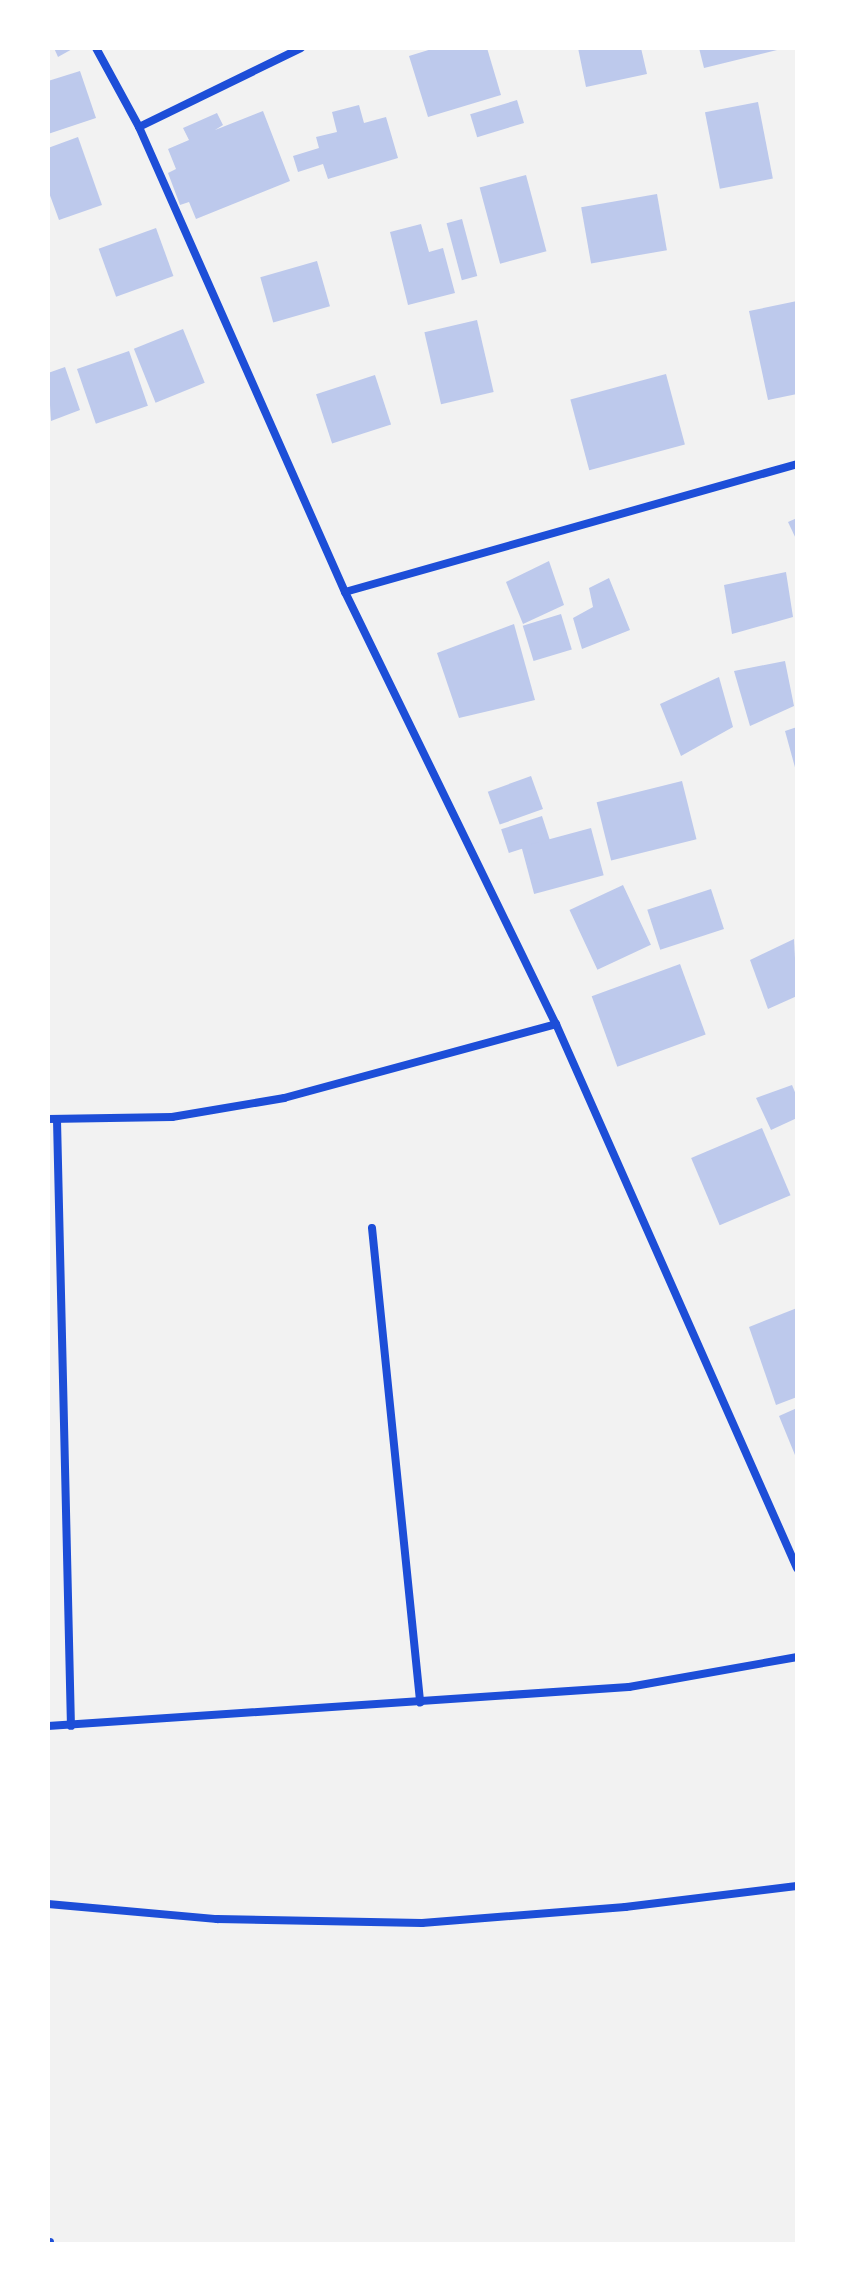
<!DOCTYPE html>
<style>
body{margin:0}
#map{position:relative;width:845px;height:2292px;overflow:hidden;background:#f2f2f2;font-family:"Noto Sans",sans-serif}
div>[style]{position:absolute}
.building>*{inset:0;background:#bdc9ec;transform-origin:0 0}
.minor>*{height:8px;margin:-4px;padding:0 4px;transform-origin:4px;border-radius:4px;background:#1d4ed8}
span{translate:-50% -50%;white-space:nowrap;text-align:center;line-height:1.15;-webkit-text-stroke:8px #fff;paint-order:stroke}
.frame{position:absolute;inset:0;border:50px solid #fff;pointer-events:none}
</style>
<div id="map">
<div class="building">
<i style="clip-path:polygon(54px 48px,74px 48px,58px 57px)"></i>
<i style="clip-path:polygon(435px 48px,487px 48px,501px 95px,428px 117px,409px 56px)"></i>
<i style="clip-path:polygon(578px 48px,641px 48px,647px 74px,586px 87px)"></i>
<i style="clip-path:polygon(699px 48px,781px 48px,781px 49px,704px 68px)"></i>
<i style="clip-path:polygon(80px 71px,96px 118px,48px 134px,48px 81px)"></i>
<i style="left:517px;top:100px;width:24px;height:49px;rotate:73deg"></i>
<i style="left:758px;top:102px;width:78px;height:54px;rotate:79deg"></i>
<i style="clip-path:polygon(359px 105px,364px 123px,386px 117px,398px 158px,328px 179px,323px 164px,298px 172px,293px 156px,319px 148px,316px 137px,337px 132px,332px 112px)"></i>
<i style="clip-path:polygon(263px 111px,290px 181px,196px 219px,189px 202px,180px 205px,168px 173px,176px 169px,168px 149px,189px 140px,183px 128px,217px 113px,223px 125px,215px 130px)"></i>
<i style="clip-path:polygon(78px 137px,102px 205px,59px 220px,48px 190px,48px 148px)"></i>
<i style="left:526px;top:175px;width:79px;height:48px;rotate:75deg"></i>
<i style="left:657px;top:194px;width:57px;height:77px;rotate:80deg"></i>
<i style="left:462px;top:219px;width:59px;height:16px;rotate:75deg"></i>
<i style="clip-path:polygon(421px 224px,429px 252px,443px 248px,455px 293px,408px 305px,390px 232px)"></i>
<i style="left:156px;top:228px;width:51px;height:61px;rotate:70deg"></i>
<i style="left:317px;top:261px;width:47px;height:59px;rotate:74deg"></i>
<i style="clip-path:polygon(797px 301px,797px 394px,768px 400px,749px 311px)"></i>
<i style="left:477px;top:320px;width:74px;height:54px;rotate:77deg"></i>
<i style="left:183px;top:329px;width:58px;height:53px;rotate:68deg"></i>
<i style="left:129px;top:351px;width:58px;height:55px;rotate:71deg"></i>
<i style="clip-path:polygon(65px 367px,80px 410px,51px 421px,48px 373px)"></i>
<i style="left:666px;top:374px;width:73px;height:99px;rotate:75deg"></i>
<i style="left:375px;top:375px;width:52px;height:62px;rotate:72deg"></i>
<i style="clip-path:polygon(797px 518px,797px 541px,788px 522px)"></i>
<i style="clip-path:polygon(549px 561px,564px 605px,523px 624px,506px 582px)"></i>
<i style="clip-path:polygon(786px 572px,793px 617px,732px 634px,724px 585px)"></i>
<i style="clip-path:polygon(609px 578px,630px 630px,582px 649px,573px 618px,593px 607px,589px 588px)"></i>
<i style="left:561px;top:614px;width:37px;height:40px;rotate:73deg"></i>
<i style="clip-path:polygon(514px 624px,535px 700px,459px 718px,437px 653px)"></i>
<i style="clip-path:polygon(785px 661px,794px 706px,750px 726px,734px 671px)"></i>
<i style="clip-path:polygon(719px 677px,733px 727px,681px 756px,660px 704px)"></i>
<i style="clip-path:polygon(797px 727px,797px 771px,796px 771px,785px 731px)"></i>
<i style="left:531px;top:776px;width:35px;height:46px;rotate:70deg"></i>
<i style="left:682px;top:781px;width:60px;height:88px;rotate:76deg"></i>
<i style="left:542px;top:816px;width:25px;height:43px;rotate:72deg"></i>
<i style="left:591px;top:828px;width:49px;height:72px;rotate:75deg"></i>
<i style="left:623px;top:885px;width:66px;height:59px;rotate:65deg"></i>
<i style="left:711px;top:889px;width:42px;height:67px;rotate:72deg"></i>
<i style="clip-path:polygon(794px 939px,797px 996px,768px 1009px,750px 960px)"></i>
<i style="left:680px;top:964px;width:75px;height:94px;rotate:70deg"></i>
<i style="clip-path:polygon(792px 1085px,797px 1097px,797px 1118px,771px 1130px,756px 1098px)"></i>
<i style="left:762px;top:1128px;width:73px;height:77px;rotate:67deg"></i>
<i style="clip-path:polygon(797px 1308px,797px 1397px,776px 1405px,749px 1327px)"></i>
<i style="clip-path:polygon(797px 1408px,797px 1460px,779px 1416px)"></i>
</div>
<div class="minor">
<i style="left:96px;top:48px;width:90px;rotate:61.4deg"></i>
<i style="left:139px;top:127px;width:509px;rotate:66.11deg"></i>
<i style="left:345px;top:592px;width:481px;rotate:64deg"></i>
<i style="left:556px;top:1024px;width:595px;rotate:66.11deg"></i>
<i style="left:139px;top:127px;width:180px;rotate:-26deg"></i>
<i style="left:345px;top:592px;width:470px;rotate:-15.8deg"></i>
<i style="left:48px;top:1119px;width:124px;rotate:-0.9deg"></i>
<i style="left:172px;top:1117px;width:114px;rotate:-9.6deg"></i>
<i style="left:284px;top:1098px;width:282px;rotate:-15.2deg"></i>
<i style="left:57px;top:1120px;width:606px;rotate:88.68deg"></i>
<i style="left:372px;top:1228px;width:477px;rotate:84.2deg"></i>
<i style="left:48px;top:1726px;width:582px;rotate:-3.84deg"></i>
<i style="left:629px;top:1687px;width:171px;rotate:-10.1deg"></i>
<i style="left:48px;top:1904px;width:170px;rotate:5.1deg"></i>
<i style="left:217px;top:1919px;width:205px;rotate:1.1deg"></i>
<i style="left:422px;top:1923px;width:204px;rotate:-4.5deg"></i>
<i style="left:625px;top:1907px;width:173px;rotate:-7deg"></i>
<i style="left:50px;top:2244px;width:2px;rotate:-90deg"></i>
</div>
<div class="frame"></div>
</div>
